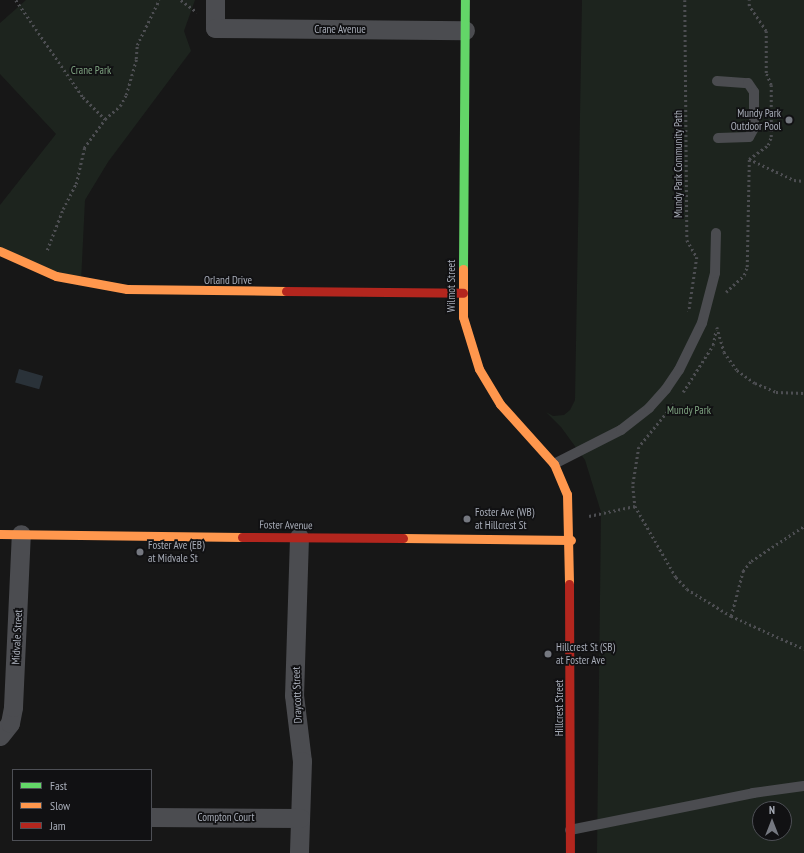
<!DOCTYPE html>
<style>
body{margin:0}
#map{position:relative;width:804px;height:853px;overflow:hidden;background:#171717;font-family:"PT Sans Narrow",sans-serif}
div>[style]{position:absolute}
.green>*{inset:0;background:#1d241e}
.water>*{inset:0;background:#2a3239;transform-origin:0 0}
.path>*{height:2.5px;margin-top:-1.25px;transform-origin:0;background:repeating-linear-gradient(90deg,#4d4e52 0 2px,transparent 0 5px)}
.lane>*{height:10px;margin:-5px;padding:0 5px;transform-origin:5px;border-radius:5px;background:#4b4c50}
.street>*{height:19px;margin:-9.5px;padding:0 9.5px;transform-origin:9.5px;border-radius:9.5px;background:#4b4c50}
.fast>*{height:9px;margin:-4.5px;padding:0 4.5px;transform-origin:4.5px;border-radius:4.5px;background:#63d668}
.slow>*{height:9px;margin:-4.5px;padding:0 4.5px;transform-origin:4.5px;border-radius:4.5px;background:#ff974d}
.jam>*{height:9px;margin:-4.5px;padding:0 4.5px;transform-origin:4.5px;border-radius:4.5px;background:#b3261e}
.dots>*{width:11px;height:11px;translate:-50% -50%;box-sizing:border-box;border:2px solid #111113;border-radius:50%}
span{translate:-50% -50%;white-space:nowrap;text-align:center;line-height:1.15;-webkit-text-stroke:3.5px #111113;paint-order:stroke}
.street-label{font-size:11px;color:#a8adb8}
.park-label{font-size:11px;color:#7fa381}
.poi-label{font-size:11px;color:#a8adb8}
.right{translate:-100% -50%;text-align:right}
.left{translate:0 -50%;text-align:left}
.legend{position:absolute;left:12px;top:769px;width:140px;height:72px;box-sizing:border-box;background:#111113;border:1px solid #4d4f55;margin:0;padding:5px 7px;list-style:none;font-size:12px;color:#a8adb8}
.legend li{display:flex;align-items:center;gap:8px;height:20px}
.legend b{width:20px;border:1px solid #4d4f55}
.north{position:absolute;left:752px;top:801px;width:40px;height:40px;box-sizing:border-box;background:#111113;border:1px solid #4d4f55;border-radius:50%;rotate:0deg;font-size:11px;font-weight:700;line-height:16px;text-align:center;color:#a8adb8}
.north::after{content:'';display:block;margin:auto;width:14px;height:18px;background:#757880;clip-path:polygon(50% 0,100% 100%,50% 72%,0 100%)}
</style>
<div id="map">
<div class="green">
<i style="clip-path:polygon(26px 0,195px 0,184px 31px,191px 51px,108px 162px,85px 200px,81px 282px,0 251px,0 205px,56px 134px,0 74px,0 23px)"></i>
<i style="clip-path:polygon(evenodd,582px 0,804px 0,804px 853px,597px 853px,601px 512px,585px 460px,561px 427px,546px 412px,553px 416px,564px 415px,570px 410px,575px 400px,582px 0,760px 809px,784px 809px,784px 833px,760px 833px,760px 809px)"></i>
</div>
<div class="water">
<i style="left:19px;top:369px;width:25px;height:14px;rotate:16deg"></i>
</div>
<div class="path">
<i style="left:16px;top:0;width:118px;rotate:55.4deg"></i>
<i style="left:83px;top:97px;width:31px;rotate:45deg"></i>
<i style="left:181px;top:0;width:20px;rotate:37deg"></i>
<i style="left:685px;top:0;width:240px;rotate:89.5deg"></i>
<i style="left:687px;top:240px;width:20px;rotate:60deg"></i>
<i style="left:697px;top:257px;width:55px;rotate:98.4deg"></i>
<i style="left:749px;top:159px;width:50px;rotate:25deg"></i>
<i style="left:794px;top:180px;width:10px;rotate:6deg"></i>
<i style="left:47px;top:250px;width:44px;rotate:-68.7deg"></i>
<i style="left:63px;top:209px;width:28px;rotate:-63deg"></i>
<i style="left:76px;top:184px;width:37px;rotate:-77deg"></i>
<i style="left:84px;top:148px;width:36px;rotate:-54deg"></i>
<i style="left:105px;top:119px;width:20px;rotate:-41deg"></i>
<i style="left:120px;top:106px;width:13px;rotate:-61deg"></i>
<i style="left:126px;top:95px;width:37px;rotate:-74deg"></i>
<i style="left:136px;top:59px;width:14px;rotate:-86deg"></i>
<i style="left:137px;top:45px;width:50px;rotate:-63.9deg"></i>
<i style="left:726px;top:292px;width:25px;rotate:-43deg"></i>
<i style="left:744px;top:275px;width:9px;rotate:-69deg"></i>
<i style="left:747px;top:267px;width:108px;rotate:-88.9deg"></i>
<i style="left:749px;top:159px;width:24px;rotate:-36deg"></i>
<i style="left:768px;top:145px;width:9px;rotate:-69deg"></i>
<i style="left:771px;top:137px;width:52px;rotate:-90deg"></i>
<i style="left:771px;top:85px;width:13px;rotate:-113deg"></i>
<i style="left:766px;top:73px;width:42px;rotate:-90deg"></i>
<i style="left:766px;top:31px;width:30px;rotate:-124deg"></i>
<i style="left:749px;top:6px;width:6px;rotate:-90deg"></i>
<i style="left:717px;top:327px;width:26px;rotate:74deg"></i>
<i style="left:724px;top:352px;width:22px;rotate:54deg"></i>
<i style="left:737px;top:370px;width:22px;rotate:36deg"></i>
<i style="left:755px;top:383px;width:23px;rotate:23deg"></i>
<i style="left:776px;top:392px;width:28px;rotate:2deg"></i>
<i style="left:683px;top:392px;width:56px;rotate:-57.4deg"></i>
<i style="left:713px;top:345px;width:15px;rotate:-79deg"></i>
<i style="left:674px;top:404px;width:55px;rotate:129.1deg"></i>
<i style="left:639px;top:447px;width:39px;rotate:99deg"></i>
<i style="left:633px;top:486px;width:20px;rotate:84deg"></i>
<i style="left:635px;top:506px;width:82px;rotate:60deg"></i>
<i style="left:676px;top:577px;width:16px;rotate:47deg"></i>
<i style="left:687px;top:589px;width:52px;rotate:31.5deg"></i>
<i style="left:731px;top:616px;width:80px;rotate:24.3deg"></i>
<i style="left:589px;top:516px;width:47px;rotate:-12.3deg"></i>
<i style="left:731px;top:616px;width:47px;rotate:-75.1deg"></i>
<i style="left:743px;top:571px;width:13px;rotate:-51deg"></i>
<i style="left:751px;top:561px;width:64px;rotate:-33.4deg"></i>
</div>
<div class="lane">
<i style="left:717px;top:81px;width:31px;rotate:4deg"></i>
<i style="left:748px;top:83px;width:11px;rotate:56deg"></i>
<i style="left:754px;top:92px;width:36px;rotate:90deg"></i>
<i style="left:754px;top:128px;width:10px;rotate:119deg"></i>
<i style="left:749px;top:137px;width:31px;rotate:178deg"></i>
<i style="left:554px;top:464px;width:75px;rotate:-26.9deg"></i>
<i style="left:621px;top:430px;width:36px;rotate:-38deg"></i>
<i style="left:649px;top:408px;width:25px;rotate:-48deg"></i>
<i style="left:666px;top:389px;width:23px;rotate:-56deg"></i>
<i style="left:679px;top:370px;width:52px;rotate:-63.9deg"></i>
<i style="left:702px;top:323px;width:52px;rotate:-75.4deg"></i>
<i style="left:715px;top:273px;width:40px;rotate:-88.6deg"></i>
<i style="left:570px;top:830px;width:187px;rotate:-11.4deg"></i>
<i style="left:753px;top:793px;width:51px;rotate:-7.8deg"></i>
</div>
<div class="street">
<i style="left:215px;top:0;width:28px;rotate:90deg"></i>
<i style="left:215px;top:28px;width:250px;rotate:0.5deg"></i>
<i style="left:299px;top:537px;width:158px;rotate:91.8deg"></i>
<i style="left:294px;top:695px;width:66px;rotate:83.1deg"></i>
<i style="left:302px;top:761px;width:92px;rotate:91.9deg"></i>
<i style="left:0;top:736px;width:16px;rotate:-52deg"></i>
<i style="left:10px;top:723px;width:16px;rotate:-79deg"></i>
<i style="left:13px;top:707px;width:173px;rotate:-87.4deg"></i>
<i style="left:151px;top:817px;width:149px;rotate:0.4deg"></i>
</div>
<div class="fast">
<i style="left:463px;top:269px;width:269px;rotate:-89.6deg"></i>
</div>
<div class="slow">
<i style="left:0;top:251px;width:61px;rotate:24.1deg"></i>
<i style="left:56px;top:276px;width:72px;rotate:10.4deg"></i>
<i style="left:127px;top:289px;width:159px;rotate:0.7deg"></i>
<i style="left:463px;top:269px;width:48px;rotate:90deg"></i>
<i style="left:463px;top:317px;width:54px;rotate:72.9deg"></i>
<i style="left:479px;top:369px;width:41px;rotate:59deg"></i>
<i style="left:500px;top:404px;width:81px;rotate:48deg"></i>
<i style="left:554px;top:464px;width:33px;rotate:67deg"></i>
<i style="left:567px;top:494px;width:90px;rotate:88.7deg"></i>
<i style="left:0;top:534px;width:242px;rotate:0.7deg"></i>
<i style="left:403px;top:538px;width:168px;rotate:0.7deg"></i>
</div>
<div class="jam">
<i style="left:286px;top:291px;width:177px;rotate:0.6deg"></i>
<i style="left:242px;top:537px;width:161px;rotate:0.4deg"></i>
<i style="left:569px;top:584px;width:269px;rotate:89.8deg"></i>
</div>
<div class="dots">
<i style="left:789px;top:120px;background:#757880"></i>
<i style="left:467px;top:519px;background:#757880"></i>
<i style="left:140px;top:552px;background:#757880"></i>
<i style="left:548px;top:654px;background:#757880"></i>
</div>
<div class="street-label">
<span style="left:340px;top:29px">Crane Avenue</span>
<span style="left:678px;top:164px;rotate:-90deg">Mundy Park Community Path</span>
<span style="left:228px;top:280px">Orland Drive</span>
<span style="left:451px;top:286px;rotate:-90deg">Wilmot Street</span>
<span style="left:286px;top:525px;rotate:1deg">Foster Avenue</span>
<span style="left:17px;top:637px;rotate:-87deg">Midvale Street</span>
<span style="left:297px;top:695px;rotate:-92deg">Draycott Street</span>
<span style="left:559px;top:708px;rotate:-90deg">Hillcrest Street</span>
<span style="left:226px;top:817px">Compton Court</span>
</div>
<div class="park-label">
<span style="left:91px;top:70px">Crane Park</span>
<span style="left:689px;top:410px">Mundy Park</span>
</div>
<div class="poi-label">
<span class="right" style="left:781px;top:120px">Mundy Park<br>Outdoor Pool</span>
<span class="left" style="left:475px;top:519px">Foster Ave (WB)<br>at Hillcrest St</span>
<span class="left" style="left:148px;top:552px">Foster Ave (EB)<br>at Midvale St</span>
<span class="left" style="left:556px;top:654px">Hillcrest St (SB)<br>at Foster Ave</span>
</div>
<ul class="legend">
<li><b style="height:5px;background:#63d668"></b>Fast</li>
<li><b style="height:5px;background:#ff974d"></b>Slow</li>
<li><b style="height:5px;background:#b3261e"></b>Jam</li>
</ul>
<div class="north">N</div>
</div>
